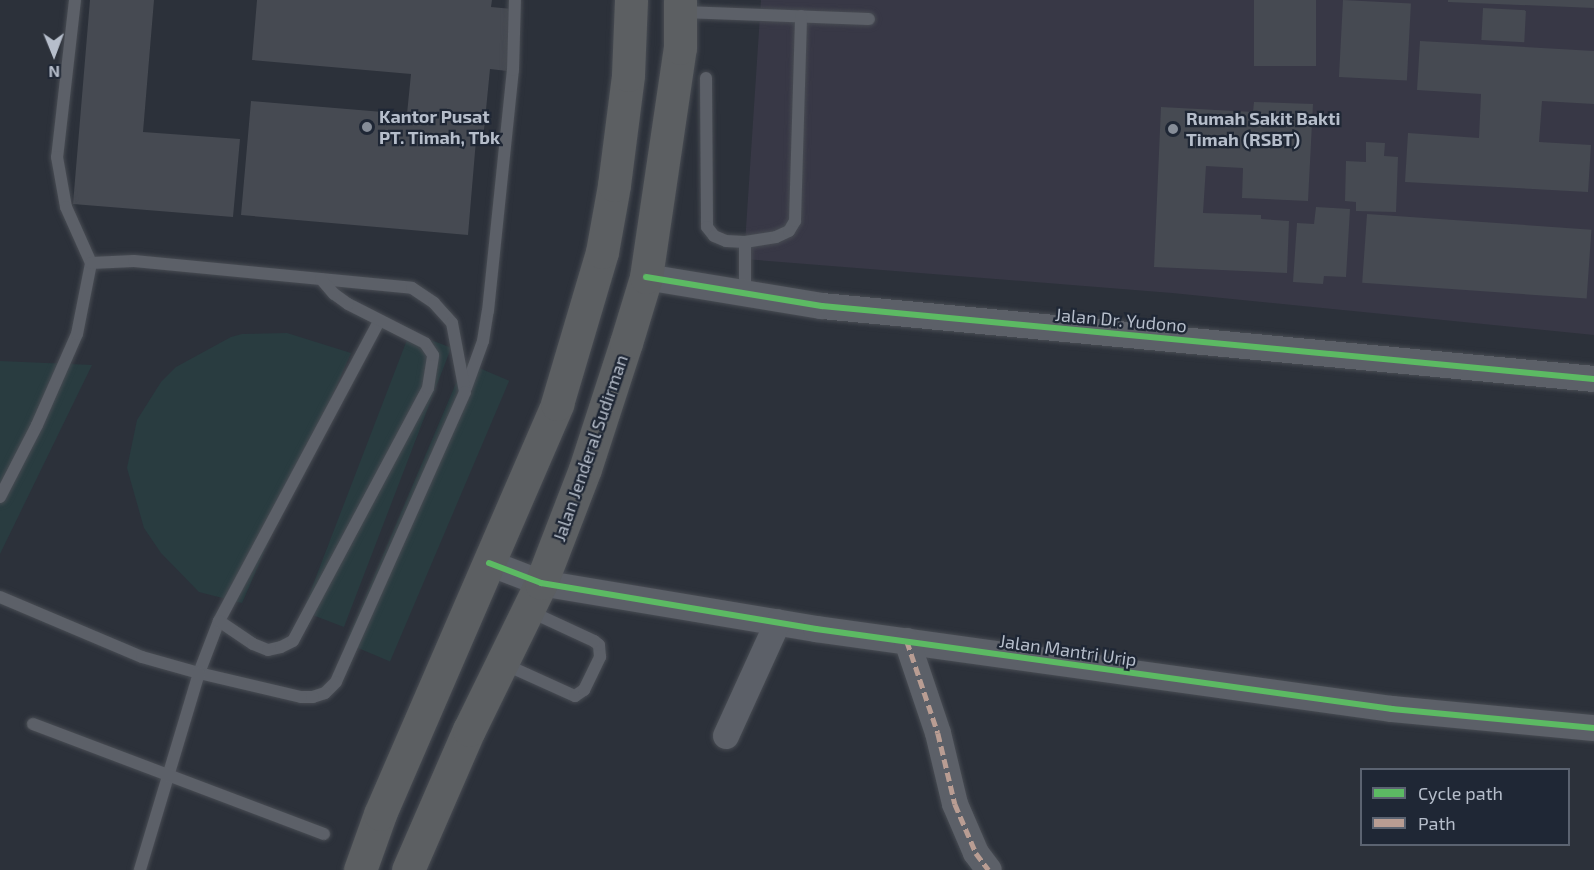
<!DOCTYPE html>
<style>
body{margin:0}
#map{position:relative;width:1594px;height:870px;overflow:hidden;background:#2c313a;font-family:"Exo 2",sans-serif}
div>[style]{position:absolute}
.medical>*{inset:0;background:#383846}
.green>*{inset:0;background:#293c40;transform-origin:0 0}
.building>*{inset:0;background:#464a52;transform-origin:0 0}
.roads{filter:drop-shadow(0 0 2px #484c53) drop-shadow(0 0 2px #484c53)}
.lane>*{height:12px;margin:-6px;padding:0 6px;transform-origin:6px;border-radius:6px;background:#5c6068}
.street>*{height:26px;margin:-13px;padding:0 13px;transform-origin:13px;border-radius:13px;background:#5c6068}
.highway>*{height:33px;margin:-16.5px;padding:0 16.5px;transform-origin:16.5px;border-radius:16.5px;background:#5c5f62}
.quiet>*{height:4.5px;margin-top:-2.25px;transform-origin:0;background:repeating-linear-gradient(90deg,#b99d93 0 9px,transparent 0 13.5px)}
.cycleway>*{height:6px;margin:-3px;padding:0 3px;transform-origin:3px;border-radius:3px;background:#5cba63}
.dots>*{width:16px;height:16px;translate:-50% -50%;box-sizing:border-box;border:3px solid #1f2735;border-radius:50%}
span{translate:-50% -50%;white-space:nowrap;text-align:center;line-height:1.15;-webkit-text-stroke:4.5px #1f2735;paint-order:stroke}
.poi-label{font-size:18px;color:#b6becb;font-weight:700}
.left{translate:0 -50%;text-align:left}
.street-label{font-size:18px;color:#b6becb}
.legend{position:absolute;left:1360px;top:768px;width:210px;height:78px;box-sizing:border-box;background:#1f2735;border:2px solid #5b6371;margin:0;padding:8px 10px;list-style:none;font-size:18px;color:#b6becb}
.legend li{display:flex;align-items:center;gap:12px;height:30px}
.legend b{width:30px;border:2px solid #5b6371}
.north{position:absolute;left:24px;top:24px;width:60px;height:60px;-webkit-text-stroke:4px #1f2735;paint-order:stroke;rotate:179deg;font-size:16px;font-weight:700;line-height:24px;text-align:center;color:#b6becb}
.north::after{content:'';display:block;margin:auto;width:21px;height:27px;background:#b6becb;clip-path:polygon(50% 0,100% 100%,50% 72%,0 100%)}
</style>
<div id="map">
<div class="medical">
<i style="clip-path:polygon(761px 0,1594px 0,1594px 335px,1172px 293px,744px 259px)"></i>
</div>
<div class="green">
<i style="left:410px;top:332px;width:44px;height:299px;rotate:21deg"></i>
<i style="clip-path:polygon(287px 333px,351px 353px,242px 603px,199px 592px,161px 553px,144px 528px,127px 468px,137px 420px,161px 382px,176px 367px,231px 337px,242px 334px)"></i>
<i style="clip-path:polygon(0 361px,92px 365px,0 554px)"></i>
<i style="left:465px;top:362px;width:48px;height:305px;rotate:23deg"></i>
</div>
<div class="building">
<i style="clip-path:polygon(90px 0,154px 0,143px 132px,240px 139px,233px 217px,73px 204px)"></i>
<i style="clip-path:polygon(257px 0,492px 0,491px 7px,512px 9px,507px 71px,490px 69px,483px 140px,476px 140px,468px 235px,241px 215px,251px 101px,407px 114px,411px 74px,252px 60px)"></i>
<i style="left:1254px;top:0;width:62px;height:66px"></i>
<i style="left:1343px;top:0;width:68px;height:77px;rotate:3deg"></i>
<i style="clip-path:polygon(1448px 0,1594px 0,1594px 8px,1448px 2px)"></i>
<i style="left:1483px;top:8px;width:43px;height:32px;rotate:3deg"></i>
<i style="clip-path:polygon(1420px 41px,1594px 51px,1594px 104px,1542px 101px,1539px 142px,1591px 145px,1588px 192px,1405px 182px,1408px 133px,1479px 138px,1481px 94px,1417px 90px)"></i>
<i style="clip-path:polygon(1254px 102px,1313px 104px,1308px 201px,1242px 198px,1243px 168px,1206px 166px,1203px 213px,1261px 215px,1261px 219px,1289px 221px,1287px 273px,1154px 267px,1161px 107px,1253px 112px)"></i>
<i style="clip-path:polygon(1366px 142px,1385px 143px,1384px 156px,1398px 157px,1396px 212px,1356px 211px,1356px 202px,1345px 201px,1346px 161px,1366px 162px)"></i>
<i style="clip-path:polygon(1316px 207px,1350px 209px,1346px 277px,1324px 276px,1323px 284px,1293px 282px,1297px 223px,1314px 224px)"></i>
<i style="left:1367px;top:214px;width:225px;height:69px;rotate:4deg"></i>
</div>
<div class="roads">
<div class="lane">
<i style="left:75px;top:0;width:158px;rotate:96.5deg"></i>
<i style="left:57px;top:157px;width:51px;rotate:79.8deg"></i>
<i style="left:66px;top:207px;width:61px;rotate:65.9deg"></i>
<i style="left:683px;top:12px;width:186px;rotate:2.2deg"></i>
<i style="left:706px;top:78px;width:149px;rotate:89.6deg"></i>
<i style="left:707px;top:227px;width:11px;rotate:52deg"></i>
<i style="left:714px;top:236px;width:13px;rotate:23deg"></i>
<i style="left:726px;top:241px;width:19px;rotate:3deg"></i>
<i style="left:745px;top:242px;width:31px;rotate:-9deg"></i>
<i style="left:776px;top:237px;width:14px;rotate:-25deg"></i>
<i style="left:789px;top:231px;width:12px;rotate:-59deg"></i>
<i style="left:795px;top:221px;width:205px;rotate:-88.3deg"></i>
<i style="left:745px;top:293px;width:51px;rotate:-90deg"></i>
<i style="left:466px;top:388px;width:50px;rotate:-70.1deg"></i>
<i style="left:483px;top:341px;width:30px;rotate:-81deg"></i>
<i style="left:488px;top:311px;width:242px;rotate:-84.1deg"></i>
<i style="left:513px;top:70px;width:70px;rotate:-88.4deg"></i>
<i style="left:0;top:497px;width:81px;rotate:-62.8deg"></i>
<i style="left:37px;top:425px;width:99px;rotate:-66.3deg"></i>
<i style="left:77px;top:334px;width:72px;rotate:-78.8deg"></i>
<i style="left:91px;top:263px;width:43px;rotate:-2.7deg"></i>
<i style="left:134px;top:261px;width:279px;rotate:5.5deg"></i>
<i style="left:412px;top:288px;width:27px;rotate:34deg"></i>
<i style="left:434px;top:303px;width:27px;rotate:48deg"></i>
<i style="left:452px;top:323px;width:70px;rotate:79.3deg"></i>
<i style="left:465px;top:392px;width:317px;rotate:114deg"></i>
<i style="left:336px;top:682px;width:16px;rotate:135deg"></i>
<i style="left:325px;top:693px;width:13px;rotate:162deg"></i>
<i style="left:313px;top:697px;width:12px;rotate:180deg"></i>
<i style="left:301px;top:697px;width:105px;rotate:-166.8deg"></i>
<i style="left:199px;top:673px;width:56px;rotate:-69deg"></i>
<i style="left:219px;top:621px;width:340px;rotate:-61.9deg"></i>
<i style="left:0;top:597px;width:154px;rotate:22.9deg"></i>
<i style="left:142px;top:657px;width:59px;rotate:15.7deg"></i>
<i style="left:199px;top:673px;width:206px;rotate:106.7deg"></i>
<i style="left:219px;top:621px;width:41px;rotate:34.1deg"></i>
<i style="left:253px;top:644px;width:16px;rotate:22deg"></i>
<i style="left:268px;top:650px;width:13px;rotate:-13deg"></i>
<i style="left:281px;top:647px;width:13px;rotate:-27deg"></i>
<i style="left:293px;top:641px;width:287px;rotate:-61.9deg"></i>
<i style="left:428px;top:388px;width:33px;rotate:-81deg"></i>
<i style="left:433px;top:355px;width:14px;rotate:-124deg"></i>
<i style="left:425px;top:343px;width:86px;rotate:-153.1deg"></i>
<i style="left:348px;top:304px;width:17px;rotate:-144deg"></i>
<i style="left:334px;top:294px;width:20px;rotate:-131deg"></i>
<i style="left:504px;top:664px;width:78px;rotate:24.3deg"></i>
<i style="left:575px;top:696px;width:11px;rotate:-34deg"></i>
<i style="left:584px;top:690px;width:37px;rotate:-64deg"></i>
<i style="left:600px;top:657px;width:12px;rotate:-95deg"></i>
<i style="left:599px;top:645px;width:6px;rotate:-141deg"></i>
<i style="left:594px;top:641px;width:72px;rotate:-155.2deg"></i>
<i style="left:33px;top:724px;width:311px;rotate:20.7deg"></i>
</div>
<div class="street">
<i style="left:646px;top:277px;width:178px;rotate:9.4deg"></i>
<i style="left:822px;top:306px;width:775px;rotate:5.4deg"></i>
<i style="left:489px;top:563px;width:56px;rotate:21deg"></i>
<i style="left:541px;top:583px;width:279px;rotate:9.5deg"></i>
<i style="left:816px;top:629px;width:582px;rotate:7.91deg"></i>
<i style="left:1392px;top:709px;width:203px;rotate:5.4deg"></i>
<i style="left:907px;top:641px;width:97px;rotate:71.4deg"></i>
<i style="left:938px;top:733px;width:73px;rotate:76.5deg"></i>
<i style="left:955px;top:804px;width:53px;rotate:66.8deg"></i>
<i style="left:976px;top:853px;width:21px;rotate:53deg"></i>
<i style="left:726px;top:736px;width:125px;rotate:-65.5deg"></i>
</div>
<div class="highway">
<i style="left:360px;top:870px;width:59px;rotate:-70.3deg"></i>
<i style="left:380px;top:814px;width:447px;rotate:-66.6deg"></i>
<i style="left:557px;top:404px;width:159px;rotate:-73.5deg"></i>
<i style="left:602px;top:252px;width:68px;rotate:-79.8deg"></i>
<i style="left:614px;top:185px;width:111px;rotate:-82.7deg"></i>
<i style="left:628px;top:75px;width:75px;rotate:-87.7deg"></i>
<i style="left:408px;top:870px;width:153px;rotate:-66.5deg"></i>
<i style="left:469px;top:730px;width:164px;rotate:-63.9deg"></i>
<i style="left:541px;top:583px;width:122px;rotate:-68.9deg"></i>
<i style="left:585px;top:469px;width:133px;rotate:-72deg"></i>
<i style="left:626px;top:343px;width:69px;rotate:-73.1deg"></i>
<i style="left:646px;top:277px;width:232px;rotate:-81.6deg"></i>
<i style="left:680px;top:48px;width:48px;rotate:-90deg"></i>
</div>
</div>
<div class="quiet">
<i style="left:907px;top:641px;width:97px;rotate:71.4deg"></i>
<i style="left:938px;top:733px;width:73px;rotate:76.5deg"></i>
<i style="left:955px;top:804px;width:53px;rotate:66.8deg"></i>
<i style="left:976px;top:853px;width:21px;rotate:53deg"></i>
</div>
<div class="cycleway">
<i style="left:646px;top:277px;width:178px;rotate:9.4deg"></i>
<i style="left:822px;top:306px;width:775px;rotate:5.4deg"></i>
<i style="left:489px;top:563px;width:56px;rotate:21deg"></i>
<i style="left:541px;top:583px;width:279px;rotate:9.5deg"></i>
<i style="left:816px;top:629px;width:582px;rotate:7.91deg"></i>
<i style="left:1392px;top:709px;width:203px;rotate:5.4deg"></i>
</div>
<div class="dots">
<i style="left:367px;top:127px;background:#868d98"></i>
<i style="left:1173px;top:129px;background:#868d98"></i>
</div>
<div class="poi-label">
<span class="left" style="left:379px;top:127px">Kantor Pusat<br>PT. Timah, Tbk</span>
<span class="left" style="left:1186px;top:129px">Rumah Sakit Bakti<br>Timah (RSBT)</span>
</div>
<div class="street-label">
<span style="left:1121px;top:320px;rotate:5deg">Jalan Dr. Yudono</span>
<span style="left:590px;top:448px;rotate:-71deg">Jalan Jenderal Sudirman</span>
<span style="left:1068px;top:650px;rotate:8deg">Jalan Mantri Urip</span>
</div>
<ul class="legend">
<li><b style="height:8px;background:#5cba63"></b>Cycle path</li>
<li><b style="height:8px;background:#b99d93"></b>Path</li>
</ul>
<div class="north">N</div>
</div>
